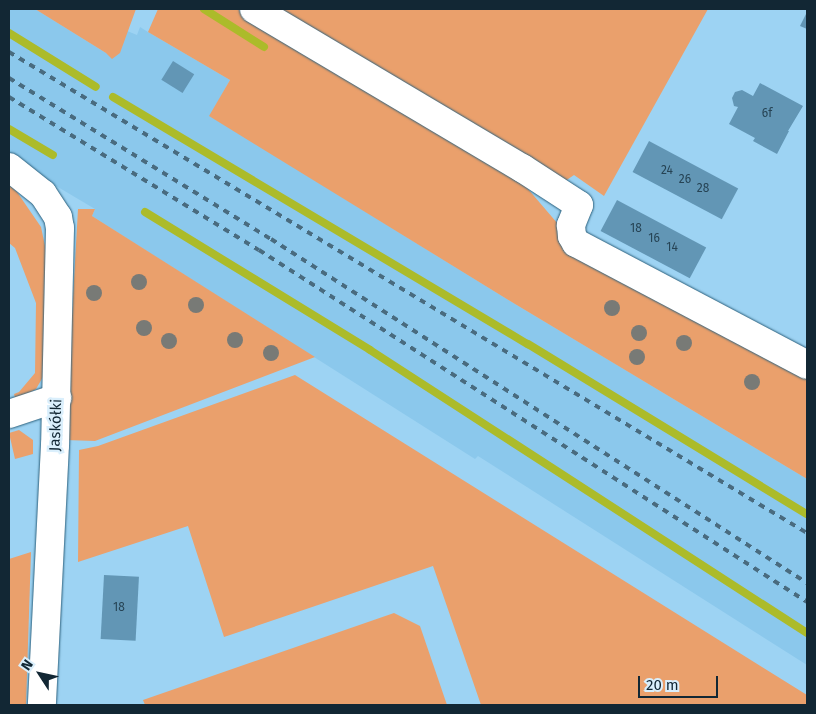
<!DOCTYPE html>
<meta charset="utf-8">
<style>
body{margin:0}
#map{position:relative;width:816px;height:714px;overflow:hidden;background:#9dd3f3;font-family:"Fira Sans",sans-serif}
div>[style]{position:absolute}
.built>*{inset:0;background:#8bc8ec}
.green>*{inset:0;background:#eaa06c}
.stream>*{height:8px;margin:-4px;padding:0 4px;transform-origin:4px;border-radius:4px;background:#acbb2a}
.building>*{inset:0;background:#6296b5;transform-origin:0 0}
.roads{filter:drop-shadow(0 0 1px #2c607c) drop-shadow(0 0 1px #2c607c)}
.minor>*{height:28px;margin:-14px;padding:0 14px;transform-origin:14px;border-radius:14px;background:#fff}
.rail>*{height:4px;margin-top:-2px;transform-origin:0;background:repeating-linear-gradient(90deg,#496b7f 0 6px,transparent 0 12px)}
.trees>*{width:16px;height:16px;margin:-8px;border-radius:50%;background:#787a76}
span{translate:-50% -50%;white-space:nowrap;text-align:center;line-height:1.15;-webkit-text-stroke:5px #daeffc;paint-order:stroke}
.number-label{font-size:12px;color:#264354}
.number-label span{-webkit-text-stroke-width:0}
.street-label{font-size:15px;color:#122734}
.frame{position:absolute;inset:0;border:10px solid #122734;pointer-events:none}
.north{position:absolute;left:15px;top:649px;width:50px;height:50px;-webkit-text-stroke:4px #daeffc;paint-order:stroke;rotate:305deg;font-size:14px;font-weight:700;line-height:20px;text-align:center;color:#122734}
.north::after{content:'';display:block;margin:auto;width:18px;height:22px;background:#122734;clip-path:polygon(50% 0,100% 100%,50% 72%,0 100%)}
.scale{position:absolute;left:638px;top:676px;width:80px;height:22px;box-sizing:border-box;border:2px solid #122734;border-top:0;padding-left:6px;font-size:15px;line-height:18px;white-space:nowrap;color:#122734;-webkit-text-stroke:4px #daeffc;paint-order:stroke}
</style>
<div id="map">
<div class="built">
<i style="clip-path:polygon(9px 9px,35px 9px,106px 53px,115px 26px,137px 35px,140px 27px,148px 32px,230px 80px,210px 116px,515px 304px,807px 479px,807px 665px,478px 456px,475px 459px,131px 241px,92px 216px,95px 209px,9px 158px)"></i>
</div>
<div class="green">
<i style="clip-path:polygon(35px 9px,136px 9px,120px 53px,112px 59px,106px 53px)"></i>
<i style="clip-path:polygon(158px 9px,237px 9px,522px 182px,558px 224px,807px 374px,807px 479px,515px 304px,209px 116px,230px 80px,148px 32px)"></i>
<i style="clip-path:polygon(263px 9px,708px 9px,604px 196px,574px 175px,561px 184px)"></i>
<i style="clip-path:polygon(9px 185px,17px 192px,41px 227px,48px 260px,43px 377px,36px 389px,16px 401px,14px 394px,19px 392px,35px 373px,36px 303px,15px 248px,9px 243px)"></i>
<i style="clip-path:polygon(78px 209px,95px 209px,92px 216px,315px 357px,95px 441px,65px 440px)"></i>
<i style="clip-path:polygon(295px 375px,807px 695px,807px 705px,481px 705px,433px 566px,224px 637px,188px 526px,78px 562px,79px 450px,98px 446px)"></i>
<i style="clip-path:polygon(19px 430px,33px 440px,33px 454px,15px 459px,9px 433px)"></i>
<i style="clip-path:polygon(31px 552px,26px 705px,9px 705px,9px 559px)"></i>
<i style="clip-path:polygon(394px 613px,420px 626px,447px 705px,145px 705px,143px 700px)"></i>
</div>
<div class="stream">
<i style="left:204px;top:9px;width:71px;rotate:32.3deg"></i>
<i style="left:9px;top:33px;width:102px;rotate:31.8deg"></i>
<i style="left:113px;top:97px;width:483px;rotate:30.8deg"></i>
<i style="left:528px;top:344px;width:327px;rotate:31.4deg"></i>
<i style="left:9px;top:129px;width:51px;rotate:30.6deg"></i>
<i style="left:145px;top:212px;width:264px;rotate:31.5deg"></i>
<i style="left:370px;top:350px;width:521px;rotate:32.93deg"></i>
</div>
<div class="building">
<i style="clip-path:polygon(807px 12px,807px 29px,800px 26px)"></i>
<i style="left:173px;top:61px;width:25px;height:22px;rotate:32deg"></i>
<i style="clip-path:polygon(760px 83px,803px 106px,788px 131px,789px 131px,777px 154px,753px 141px,755px 138px,729px 124px,738px 107px,734px 106px,732px 98px,735px 92px,742px 90px,753px 96px)"></i>
<i style="left:649px;top:141px;width:101px;height:35px;rotate:28deg"></i>
<i style="left:617px;top:200px;width:101px;height:35px;rotate:28deg"></i>
<i style="left:104px;top:575px;width:35px;height:64px;rotate:3deg"></i>
</div>
<div class="roads">
<div class="minor">
<i style="left:254px;top:9px;width:312px;rotate:30.7deg"></i>
<i style="left:522px;top:168px;width:68px;rotate:33deg"></i>
<i style="left:579px;top:205px;width:22px;rotate:112deg"></i>
<i style="left:571px;top:225px;width:11px;rotate:85deg"></i>
<i style="left:572px;top:236px;width:8px;rotate:60deg"></i>
<i style="left:576px;top:243px;width:261px;rotate:27.8deg"></i>
<i style="left:9px;top:167px;width:43px;rotate:38.5deg"></i>
<i style="left:43px;top:194px;width:27px;rotate:57deg"></i>
<i style="left:58px;top:217px;width:11px;rotate:80deg"></i>
<i style="left:60px;top:228px;width:217px;rotate:91.3deg"></i>
<i style="left:55px;top:445px;width:260px;rotate:92.9deg"></i>
<i style="left:9px;top:414px;width:51px;rotate:-18.4deg"></i>
</div>
</div>
<div class="rail">
<i style="left:9px;top:52px;width:932px;rotate:31.08deg"></i>
<i style="left:9px;top:78px;width:308px;rotate:31.6deg"></i>
<i style="left:271px;top:239px;width:637px;rotate:32.69deg"></i>
<i style="left:9px;top:97px;width:293px;rotate:31.5deg"></i>
<i style="left:259px;top:250px;width:651px;rotate:32.71deg"></i>
</div>
<div class="trees">
<i style="left:139px;top:282px"></i>
<i style="left:94px;top:293px"></i>
<i style="left:196px;top:305px"></i>
<i style="left:612px;top:308px"></i>
<i style="left:144px;top:328px"></i>
<i style="left:639px;top:333px"></i>
<i style="left:235px;top:340px"></i>
<i style="left:169px;top:341px"></i>
<i style="left:684px;top:343px"></i>
<i style="left:271px;top:353px"></i>
<i style="left:637px;top:357px"></i>
<i style="left:752px;top:382px"></i>
</div>
<div class="number-label">
<span style="left:767px;top:114px">6f</span>
<span style="left:667px;top:171px">24</span>
<span style="left:685px;top:180px">26</span>
<span style="left:703px;top:189px">28</span>
<span style="left:636px;top:229px">18</span>
<span style="left:654px;top:239px">16</span>
<span style="left:672px;top:248px">14</span>
<span style="left:119px;top:608px">18</span>
</div>
<div class="street-label">
<span style="left:56px;top:425px;rotate:-88deg">Jaskółki</span>
</div>
<div class="frame"></div>
<div class="north">N</div>
<div class="scale">20 m</div>
</div>
